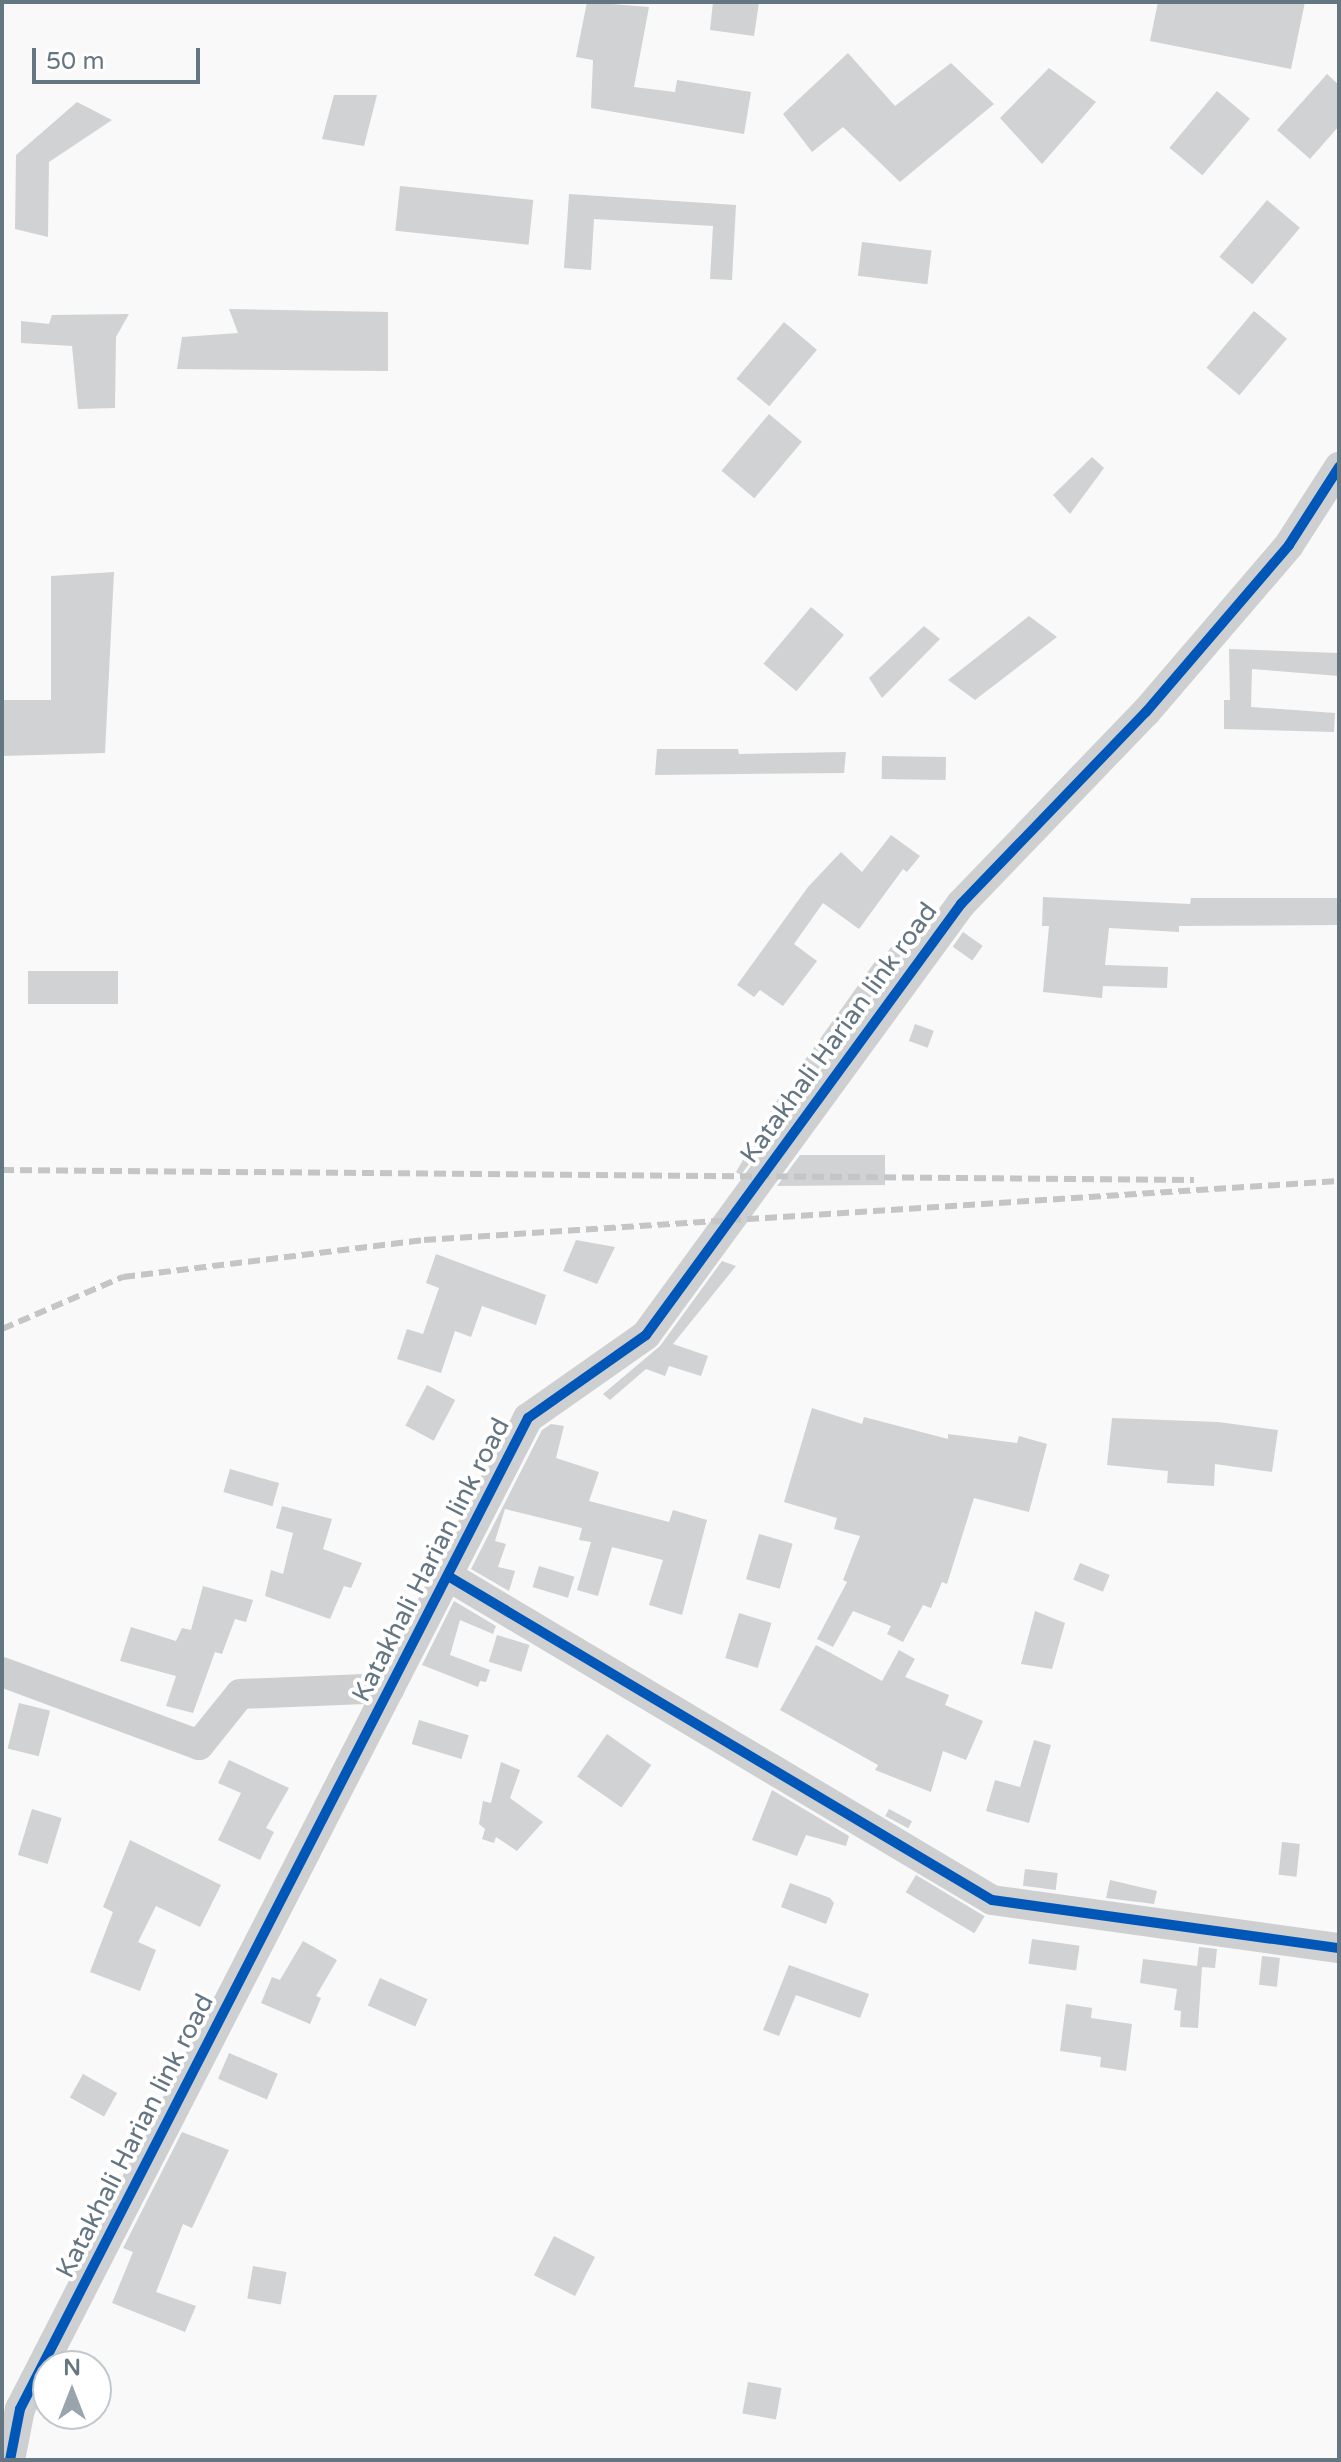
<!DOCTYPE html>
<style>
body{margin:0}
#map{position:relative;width:1341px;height:2462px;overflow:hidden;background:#f9f9f9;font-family:"Varela Round",sans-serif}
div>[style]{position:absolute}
.building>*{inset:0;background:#d0d2d3;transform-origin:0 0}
.minor>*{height:30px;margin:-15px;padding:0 15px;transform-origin:15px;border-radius:15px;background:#cecfd0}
.rail>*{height:6px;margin-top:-3px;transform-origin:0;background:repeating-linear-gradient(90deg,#c3c5c6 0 12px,transparent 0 18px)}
.cycleway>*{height:10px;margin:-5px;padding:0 5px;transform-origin:5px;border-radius:5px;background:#0057b8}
span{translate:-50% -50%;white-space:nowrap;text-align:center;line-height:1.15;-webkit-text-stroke:8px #fff;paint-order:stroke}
.street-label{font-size:26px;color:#657683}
.frame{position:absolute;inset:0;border:4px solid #657683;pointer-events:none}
.north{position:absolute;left:32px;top:2350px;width:80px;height:80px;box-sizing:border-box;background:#fff;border:2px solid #c1c8cd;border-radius:50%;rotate:0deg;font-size:22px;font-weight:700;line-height:32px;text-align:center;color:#657683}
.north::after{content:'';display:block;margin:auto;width:28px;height:36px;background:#99a4ac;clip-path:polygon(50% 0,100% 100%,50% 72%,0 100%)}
.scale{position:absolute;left:32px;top:48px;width:168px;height:36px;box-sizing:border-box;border:4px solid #657683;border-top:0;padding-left:10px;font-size:24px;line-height:28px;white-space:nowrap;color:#657683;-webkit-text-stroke:6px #fff;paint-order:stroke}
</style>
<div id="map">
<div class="building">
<i style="clip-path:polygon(587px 2px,649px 7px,634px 87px,675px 92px,677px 80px,751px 92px,744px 134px,591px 108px,593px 60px,576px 57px)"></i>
<i style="clip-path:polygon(713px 2px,759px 2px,754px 36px,710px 30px)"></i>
<i style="clip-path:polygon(1158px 2px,1305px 2px,1291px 69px,1150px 41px)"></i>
<i style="clip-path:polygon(848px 53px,895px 106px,951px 63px,994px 104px,900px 182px,843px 127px,812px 152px,783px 114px)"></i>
<i style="clip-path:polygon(1049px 68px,1096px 102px,1042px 164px,1000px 118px)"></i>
<i style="clip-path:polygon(1327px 74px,1339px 85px,1339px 126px,1310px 159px,1277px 130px)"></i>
<i style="left:1217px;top:91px;width:43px;height:74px;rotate:40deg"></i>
<i style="clip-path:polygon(334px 95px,377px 95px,364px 146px,322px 139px)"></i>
<i style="clip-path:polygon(77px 102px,112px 120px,49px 162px,48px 237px,15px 229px,16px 155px)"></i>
<i style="left:400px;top:186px;width:134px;height:45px;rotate:6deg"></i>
<i style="clip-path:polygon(569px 194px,736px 205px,732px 280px,710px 279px,713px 226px,594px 219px,591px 270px,564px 268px)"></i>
<i style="left:1267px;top:200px;width:43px;height:74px;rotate:40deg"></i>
<i style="left:862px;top:242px;width:70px;height:34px;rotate:7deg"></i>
<i style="clip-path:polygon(229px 309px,388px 312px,388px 371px,177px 369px,182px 337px,238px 333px)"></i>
<i style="left:1254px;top:311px;width:43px;height:74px;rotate:40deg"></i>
<i style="clip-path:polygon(129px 314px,116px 337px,115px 408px,78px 409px,72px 346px,21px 343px,21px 321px,49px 324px,52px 315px)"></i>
<i style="left:784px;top:322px;width:43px;height:74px;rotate:40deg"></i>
<i style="left:769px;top:414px;width:43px;height:74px;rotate:40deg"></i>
<i style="clip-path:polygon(1092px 457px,1104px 468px,1070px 514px,1053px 495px)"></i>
<i style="clip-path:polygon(114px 572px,105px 753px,2px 756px,2px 700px,51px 700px,51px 576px)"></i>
<i style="left:811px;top:607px;width:43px;height:74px;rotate:40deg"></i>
<i style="clip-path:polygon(1029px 616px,1057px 637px,975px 700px,948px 680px)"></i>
<i style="clip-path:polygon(924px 626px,940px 639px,882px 698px,869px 678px)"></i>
<i style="clip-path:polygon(1229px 649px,1339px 653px,1339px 676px,1252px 669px,1251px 707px,1335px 713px,1334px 732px,1224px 729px,1224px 700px,1230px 700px)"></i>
<i style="clip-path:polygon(657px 749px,738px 749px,739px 754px,846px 752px,844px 773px,655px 775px)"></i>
<i style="left:882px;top:756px;width:64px;height:23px;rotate:1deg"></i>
<i style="clip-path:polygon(891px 835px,920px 856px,907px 872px,903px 869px,859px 929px,823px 903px,794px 944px,817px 961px,783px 1006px,760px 990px,754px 997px,737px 985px,808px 887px,841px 852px,862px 872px)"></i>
<i style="clip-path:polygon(1043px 897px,1190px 904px,1191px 898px,1339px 898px,1339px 925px,1179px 926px,1179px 932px,1109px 928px,1105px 965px,1168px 967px,1167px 988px,1103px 986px,1102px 998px,1043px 992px,1049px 926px,1042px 926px)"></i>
<i style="clip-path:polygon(924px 916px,928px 918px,813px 1076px,800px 1067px,879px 956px,883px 958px,898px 938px,905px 943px)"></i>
<i style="left:963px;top:932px;width:24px;height:18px;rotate:35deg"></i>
<i style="left:118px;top:971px;width:33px;height:90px;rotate:90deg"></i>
<i style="left:915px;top:1024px;width:20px;height:18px;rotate:20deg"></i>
<i style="clip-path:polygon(778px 1099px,791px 1106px,741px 1175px,736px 1172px)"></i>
<i style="clip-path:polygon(800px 1155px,885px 1155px,885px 1185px,777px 1186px)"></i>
<i style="clip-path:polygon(576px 1240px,615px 1247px,597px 1284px,563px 1271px)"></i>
<i style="clip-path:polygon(436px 1254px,546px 1295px,536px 1325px,482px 1306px,471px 1337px,455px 1331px,441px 1373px,397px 1359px,407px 1329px,423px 1334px,439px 1288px,426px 1283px)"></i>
<i style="clip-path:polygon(722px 1261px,736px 1266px,673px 1344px,708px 1356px,701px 1376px,669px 1366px,665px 1376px,646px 1369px,610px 1400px,603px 1394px,660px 1346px)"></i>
<i style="left:427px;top:1385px;width:32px;height:46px;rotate:28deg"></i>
<i style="clip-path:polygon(812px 1408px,862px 1424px,864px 1417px,948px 1439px,948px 1434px,1017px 1443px,1019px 1436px,1047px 1444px,1029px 1512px,974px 1498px,947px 1584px,942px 1582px,931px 1608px,923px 1605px,903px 1642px,887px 1634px,891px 1626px,853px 1611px,833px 1647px,817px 1639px,847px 1582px,843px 1580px,860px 1536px,834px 1529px,837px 1518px,784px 1502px)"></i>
<i style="clip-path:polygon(1112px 1418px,1218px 1422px,1278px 1430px,1272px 1472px,1215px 1464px,1214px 1486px,1167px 1483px,1168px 1471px,1107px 1465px)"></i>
<i style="clip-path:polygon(551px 1424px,564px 1426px,556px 1458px,599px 1472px,589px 1501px,669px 1522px,673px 1510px,707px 1520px,682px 1615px,649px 1605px,663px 1560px,612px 1547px,598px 1596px,577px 1590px,591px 1542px,579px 1540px,582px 1528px,505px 1509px,495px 1541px,506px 1544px,498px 1567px,515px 1571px,509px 1591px,471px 1569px,542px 1430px)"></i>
<i style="left:230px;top:1469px;width:51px;height:24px;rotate:16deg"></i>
<i style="clip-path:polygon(282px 1506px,332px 1519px,323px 1549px,362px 1563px,351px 1588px,344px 1586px,330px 1619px,265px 1596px,271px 1570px,283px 1574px,293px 1533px,276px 1528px)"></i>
<i style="left:759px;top:1534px;width:35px;height:47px;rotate:16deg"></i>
<i style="left:1080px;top:1563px;width:32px;height:18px;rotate:22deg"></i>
<i style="left:539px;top:1566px;width:37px;height:22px;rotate:17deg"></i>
<i style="clip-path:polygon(203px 1586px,253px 1600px,246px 1622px,235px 1619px,222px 1654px,215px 1652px,193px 1713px,166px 1706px,176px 1676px,120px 1661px,131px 1627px,176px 1641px,182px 1628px,191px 1630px)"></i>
<i style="clip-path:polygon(454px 1601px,496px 1626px,493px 1634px,460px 1620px,450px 1655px,490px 1670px,486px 1682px,480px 1681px,478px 1687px,422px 1665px)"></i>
<i style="clip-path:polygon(1035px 1611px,1065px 1623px,1052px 1669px,1021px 1664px)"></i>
<i style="left:739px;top:1613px;width:34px;height:47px;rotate:17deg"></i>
<i style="left:497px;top:1635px;width:34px;height:28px;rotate:17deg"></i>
<i style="clip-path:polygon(816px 1645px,882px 1681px,899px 1650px,915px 1659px,905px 1677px,949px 1695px,945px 1705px,983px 1721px,966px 1760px,943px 1751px,931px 1792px,875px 1770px,878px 1765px,780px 1710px)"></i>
<i style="left:19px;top:1703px;width:32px;height:47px;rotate:14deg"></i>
<i style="left:419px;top:1720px;width:52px;height:25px;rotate:17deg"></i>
<i style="left:607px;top:1734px;width:54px;height:52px;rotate:35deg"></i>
<i style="clip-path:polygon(1034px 1740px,1051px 1745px,1029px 1823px,986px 1811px,995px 1780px,1020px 1787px)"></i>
<i style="clip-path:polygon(229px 1760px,289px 1788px,266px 1828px,274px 1832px,260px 1860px,218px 1840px,241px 1793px,218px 1783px)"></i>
<i style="clip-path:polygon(501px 1762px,520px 1770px,510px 1798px,543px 1822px,517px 1851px,496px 1837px,494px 1843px,482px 1839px,485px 1829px,479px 1824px,483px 1801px,491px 1803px)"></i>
<i style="clip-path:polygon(772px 1790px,849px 1836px,846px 1846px,806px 1835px,797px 1856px,752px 1840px)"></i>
<i style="left:32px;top:1809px;width:31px;height:48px;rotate:17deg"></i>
<i style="left:889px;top:1809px;width:26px;height:8px;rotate:28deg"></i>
<i style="clip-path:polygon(130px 1840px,221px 1885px,200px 1927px,156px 1906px,138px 1942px,156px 1950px,140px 1991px,90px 1972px,113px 1912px,103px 1907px)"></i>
<i style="left:1282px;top:1842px;width:18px;height:33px;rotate:6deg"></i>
<i style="left:1025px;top:1869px;width:33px;height:17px;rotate:7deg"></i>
<i style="left:916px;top:1875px;width:80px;height:20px;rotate:31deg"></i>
<i style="clip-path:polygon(1110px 1880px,1157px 1891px,1154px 1904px,1106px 1898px)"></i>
<i style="clip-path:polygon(790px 1883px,830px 1898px,834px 1903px,826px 1924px,781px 1907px)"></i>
<i style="left:1032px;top:1939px;width:48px;height:25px;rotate:8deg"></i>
<i style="clip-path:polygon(303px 1941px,337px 1960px,316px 1996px,321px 1998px,310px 2024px,261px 2003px,272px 1977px,280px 1980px)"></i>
<i style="clip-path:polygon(1199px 1947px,1217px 1949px,1215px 1968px,1202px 1967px,1198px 2028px,1180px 2027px,1181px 2011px,1174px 2010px,1177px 1989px,1140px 1983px,1143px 1959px,1197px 1966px)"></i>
<i style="left:1262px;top:1956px;width:18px;height:29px;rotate:6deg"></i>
<i style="clip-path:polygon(789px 1965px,869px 1994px,860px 2018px,796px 1995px,779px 2036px,763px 2030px)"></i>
<i style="left:380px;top:1978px;width:52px;height:30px;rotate:24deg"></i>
<i style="clip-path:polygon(1066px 2004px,1092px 2008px,1091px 2018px,1132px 2024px,1126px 2071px,1100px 2067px,1101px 2057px,1060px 2051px)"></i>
<i style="left:229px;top:2053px;width:53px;height:28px;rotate:23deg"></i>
<i style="left:83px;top:2074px;width:39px;height:27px;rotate:29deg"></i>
<i style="clip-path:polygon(182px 2132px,229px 2150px,192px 2228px,183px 2224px,156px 2292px,196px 2306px,185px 2332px,112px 2303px,133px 2252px,123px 2248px)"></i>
<i style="left:554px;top:2236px;width:46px;height:44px;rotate:27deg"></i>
<i style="left:253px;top:2266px;width:34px;height:33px;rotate:10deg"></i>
<i style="left:748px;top:2382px;width:34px;height:32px;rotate:10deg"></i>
</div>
<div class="minor">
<i style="left:448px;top:1576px;width:633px;rotate:30.78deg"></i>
<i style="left:992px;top:1900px;width:350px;rotate:7.9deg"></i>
<i style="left:2px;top:1672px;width:210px;rotate:20.3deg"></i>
<i style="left:199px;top:1745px;width:65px;rotate:-51.2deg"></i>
<i style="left:240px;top:1694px;width:150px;rotate:-2.3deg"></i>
<i style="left:10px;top:2460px;width:52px;rotate:-78.9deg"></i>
<i style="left:20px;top:2409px;width:1114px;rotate:-62.86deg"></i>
<i style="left:528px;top:1418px;width:144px;rotate:-35.1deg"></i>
<i style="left:646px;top:1335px;width:534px;rotate:-53.84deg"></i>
<i style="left:961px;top:904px;width:267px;rotate:-46.1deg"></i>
<i style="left:1146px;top:712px;width:220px;rotate:-49.4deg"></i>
<i style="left:1289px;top:545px;width:93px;rotate:-57.3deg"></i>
</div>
<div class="rail">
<i style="left:2px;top:1170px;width:1192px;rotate:0.48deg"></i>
<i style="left:2px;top:1329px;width:132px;rotate:-23.3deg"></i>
<i style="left:123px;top:1277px;width:303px;rotate:-7deg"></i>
<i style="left:424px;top:1240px;width:916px;rotate:-3.69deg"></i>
</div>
<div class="cycleway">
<i style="left:448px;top:1576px;width:633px;rotate:30.78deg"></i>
<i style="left:992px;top:1900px;width:350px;rotate:7.9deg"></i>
<i style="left:10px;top:2460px;width:52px;rotate:-78.9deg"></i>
<i style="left:20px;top:2409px;width:1114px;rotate:-62.86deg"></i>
<i style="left:528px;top:1418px;width:144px;rotate:-35.1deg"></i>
<i style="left:646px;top:1335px;width:534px;rotate:-53.84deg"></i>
<i style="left:961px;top:904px;width:267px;rotate:-46.1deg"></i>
<i style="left:1146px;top:712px;width:220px;rotate:-49.4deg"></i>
<i style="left:1289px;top:545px;width:93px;rotate:-57.3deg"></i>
</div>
<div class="street-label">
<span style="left:839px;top:1033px;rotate:-54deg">Katakhali Harian link road</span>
<span style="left:431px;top:1560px;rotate:-63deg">Katakhali Harian link road</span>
<span style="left:135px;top:2136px;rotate:-63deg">Katakhali Harian link road</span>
</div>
<div class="frame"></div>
<div class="north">N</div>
<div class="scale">50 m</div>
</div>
